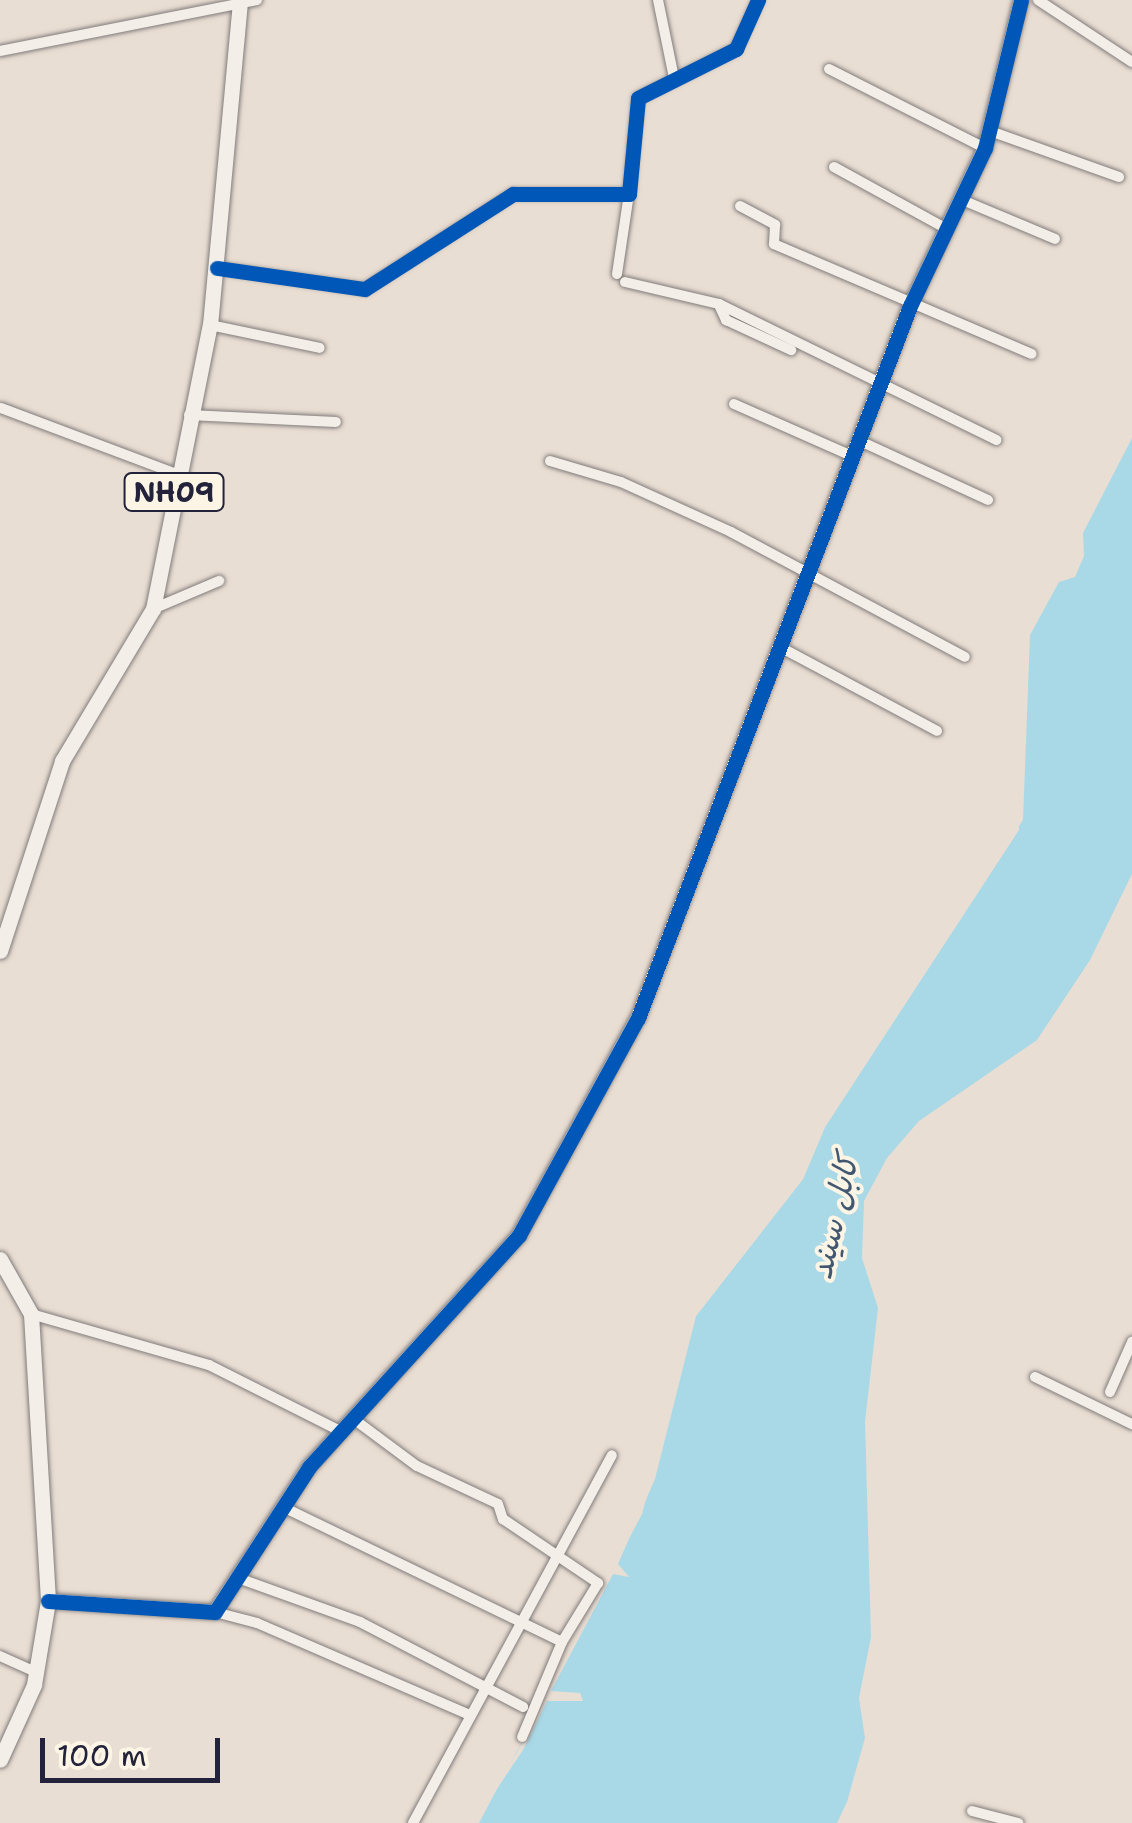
<!DOCTYPE html>
<meta charset="utf-8">
<style>
body{margin:0}
#map{position:relative;width:1132px;height:1823px;overflow:hidden;background:#e9ded3;font-family:"Shantell Sans","Playpen Sans Arabic",sans-serif}
div>[style]{position:absolute}
.water>*{inset:0;background:#a9d9e7}
.pier>*{inset:0;background:#e9ded3}
.roads{filter:drop-shadow(0 0 2px #807b7b) drop-shadow(0 0 2px #807b7b)}
.street>*{height:10px;margin:-5px;padding:0 5px;transform-origin:5px;border-radius:5px;background:#f3efe8}
.secondary>*{height:14px;margin:-7px;padding:0 7px;transform-origin:7px;border-radius:7px;background:#f3efe8}
.primary>*{height:15px;margin:-7.5px;padding:0 7.5px;transform-origin:7.5px;border-radius:7.5px;background:#f3efe8}
.cycleway>*{height:15px;margin:-7.5px;padding:0 7.5px;transform-origin:7.5px;border-radius:7.5px;background:#0057b8}
span{translate:-50% -50%;white-space:nowrap;text-align:center;line-height:1.15;-webkit-text-stroke:8px #fcf5e5;paint-order:stroke}
.shield-label span{padding:2px 8px;background:#fcf5e5;border:2px solid;border-radius:8px;-webkit-text-stroke-width:0}
.shield-label{font-size:28px;color:#22223b;font-weight:700}
.water-label{font-size:32px;color:#425871;font-style:italic}
.scale{position:absolute;left:40px;top:1738px;width:180px;height:45px;box-sizing:border-box;border:5px solid #22223b;border-top:0;padding-left:12px;font-size:30px;line-height:35px;white-space:nowrap;color:#22223b;-webkit-text-stroke:8px #fcf5e5;paint-order:stroke}
</style>
<div id="map">
<div class="water">
<i style="clip-path:polygon(1132px 438px,1132px 874px,1090px 960px,1037px 1040px,919px 1121px,887px 1158px,864px 1201px,862px 1258px,878px 1308px,865px 1422px,871px 1637px,859px 1698px,865px 1738px,847px 1802px,837px 1823px,479px 1823px,642px 1514px,696px 1316px,803px 1179px,825px 1127px,1023px 820px,1030px 635px,1059px 582px,1075px 577px,1084px 556px,1083px 533px)"></i>
</div>
<div class="pier">
<i style="clip-path:polygon(1019px 814px,1019px 830px,825px 1127px,803px 1179px,696px 1316px,655px 1479px,618px 1564px,629px 1577px,613px 1574px,551px 1691px,580px 1693px,583px 1701px,547px 1701px,523px 1750px,474px 1823px,517px 1752px,637px 1512px,692px 1314px,799px 1176px,821px 1125px)"></i>
</div>
<div class="roads">
<div class="street">
<i style="left:658px;top:0;width:80px;rotate:78.4deg"></i>
<i style="left:1038px;top:0;width:113px;rotate:33.4deg"></i>
<i style="left:0;top:51px;width:262px;rotate:-11.2deg"></i>
<i style="left:829px;top:69px;width:175px;rotate:26.9deg"></i>
<i style="left:990px;top:131px;width:137px;rotate:19.6deg"></i>
<i style="left:834px;top:167px;width:127px;rotate:28.8deg"></i>
<i style="left:960px;top:199px;width:103px;rotate:22.8deg"></i>
<i style="left:740px;top:206px;width:40px;rotate:28deg"></i>
<i style="left:775px;top:225px;width:19px;rotate:93deg"></i>
<i style="left:774px;top:244px;width:280px;rotate:23.1deg"></i>
<i style="left:217px;top:268px;width:149px;rotate:8.1deg"></i>
<i style="left:365px;top:289px;width:176px;rotate:-32.7deg"></i>
<i style="left:513px;top:194px;width:116px"></i>
<i style="left:629px;top:194px;width:96px;rotate:-84.6deg"></i>
<i style="left:638px;top:98px;width:110px;rotate:-26.6deg"></i>
<i style="left:736px;top:49px;width:54px;rotate:-65.8deg"></i>
<i style="left:617px;top:274px;width:81px;rotate:-81.5deg"></i>
<i style="left:625px;top:282px;width:97px;rotate:13.2deg"></i>
<i style="left:719px;top:304px;width:309px;rotate:26.1deg"></i>
<i style="left:719px;top:305px;width:17px;rotate:65deg"></i>
<i style="left:726px;top:320px;width:72px;rotate:24.8deg"></i>
<i style="left:210px;top:325px;width:112px;rotate:11.8deg"></i>
<i style="left:734px;top:404px;width:131px;rotate:23.8deg"></i>
<i style="left:1px;top:408px;width:188px;rotate:20.6deg"></i>
<i style="left:189px;top:415px;width:147px;rotate:2.7deg"></i>
<i style="left:860px;top:441px;width:141px;rotate:24.7deg"></i>
<i style="left:550px;top:461px;width:74px;rotate:16.5deg"></i>
<i style="left:621px;top:482px;width:121px;rotate:24.4deg"></i>
<i style="left:731px;top:532px;width:265px;rotate:28.1deg"></i>
<i style="left:153px;top:609px;width:72px;rotate:-23deg"></i>
<i style="left:780px;top:647px;width:178px;rotate:28.1deg"></i>
<i style="left:31px;top:1314px;width:185px;rotate:16deg"></i>
<i style="left:209px;top:1365px;width:149px;rotate:26.7deg"></i>
<i style="left:1035px;top:1377px;width:108px;rotate:25.9deg"></i>
<i style="left:1110px;top:1392px;width:55px;rotate:-66.3deg"></i>
<i style="left:355px;top:1420px;width:77px;rotate:36.6deg"></i>
<i style="left:417px;top:1466px;width:89px;rotate:25.1deg"></i>
<i style="left:498px;top:1504px;width:16px;rotate:72deg"></i>
<i style="left:503px;top:1519px;width:115px;rotate:34deg"></i>
<i style="left:598px;top:1583px;width:69px;rotate:121.4deg"></i>
<i style="left:562px;top:1642px;width:103px;rotate:112.8deg"></i>
<i style="left:283px;top:1507px;width:310px;rotate:25.8deg"></i>
<i style="left:238px;top:1578px;width:130px;rotate:19.8deg"></i>
<i style="left:360px;top:1622px;width:184px;rotate:27.5deg"></i>
<i style="left:215px;top:1612px;width:43px;rotate:14.7deg"></i>
<i style="left:257px;top:1623px;width:229px;rotate:23.4deg"></i>
<i style="left:0;top:1656px;width:42px;rotate:24.1deg"></i>
<i style="left:972px;top:1811px;width:48px;rotate:14.6deg"></i>
<i style="left:413px;top:1823px;width:418px;rotate:-61.6deg"></i>
</div>
<div class="secondary">
<i style="left:48px;top:1601px;width:167px;rotate:3.8deg"></i>
<i style="left:215px;top:1612px;width:173px;rotate:-57deg"></i>
<i style="left:309px;top:1467px;width:313px;rotate:-47.8deg"></i>
<i style="left:519px;top:1235px;width:247px;rotate:-61.3deg"></i>
<i style="left:638px;top:1018px;width:762px;rotate:-69.09deg"></i>
<i style="left:910px;top:306px;width:175px;rotate:-64.6deg"></i>
<i style="left:985px;top:148px;width:152px;rotate:-76.3deg"></i>
</div>
<div class="primary">
<i style="left:0;top:951px;width:200px;rotate:-71.9deg"></i>
<i style="left:62px;top:761px;width:177px;rotate:-59.1deg"></i>
<i style="left:153px;top:609px;width:290px;rotate:-78.7deg"></i>
<i style="left:210px;top:325px;width:326px;rotate:-84.7deg"></i>
<i style="left:0;top:1259px;width:63px;rotate:60.6deg"></i>
<i style="left:31px;top:1314px;width:288px;rotate:86.6deg"></i>
<i style="left:48px;top:1601px;width:85px;rotate:99.5deg"></i>
<i style="left:34px;top:1685px;width:82px;rotate:114.4deg"></i>
</div>
</div>
<div class="cycleway">
<i style="left:217px;top:268px;width:149px;rotate:8.1deg"></i>
<i style="left:365px;top:289px;width:176px;rotate:-32.7deg"></i>
<i style="left:513px;top:194px;width:116px"></i>
<i style="left:629px;top:194px;width:96px;rotate:-84.6deg"></i>
<i style="left:638px;top:98px;width:110px;rotate:-26.6deg"></i>
<i style="left:736px;top:49px;width:54px;rotate:-65.8deg"></i>
<i style="left:48px;top:1601px;width:167px;rotate:3.8deg"></i>
<i style="left:215px;top:1612px;width:173px;rotate:-57deg"></i>
<i style="left:309px;top:1467px;width:313px;rotate:-47.8deg"></i>
<i style="left:519px;top:1235px;width:247px;rotate:-61.3deg"></i>
<i style="left:638px;top:1018px;width:762px;rotate:-69.09deg"></i>
<i style="left:910px;top:306px;width:175px;rotate:-64.6deg"></i>
<i style="left:985px;top:148px;width:152px;rotate:-76.3deg"></i>
</div>
<div class="shield-label">
<span style="left:174px;top:492px">NH09</span>
</div>
<div class="water-label">
<span style="left:834px;top:1217px;rotate:-77deg">کابل سيند</span>
</div>
<div class="scale">100 m</div>
</div>
